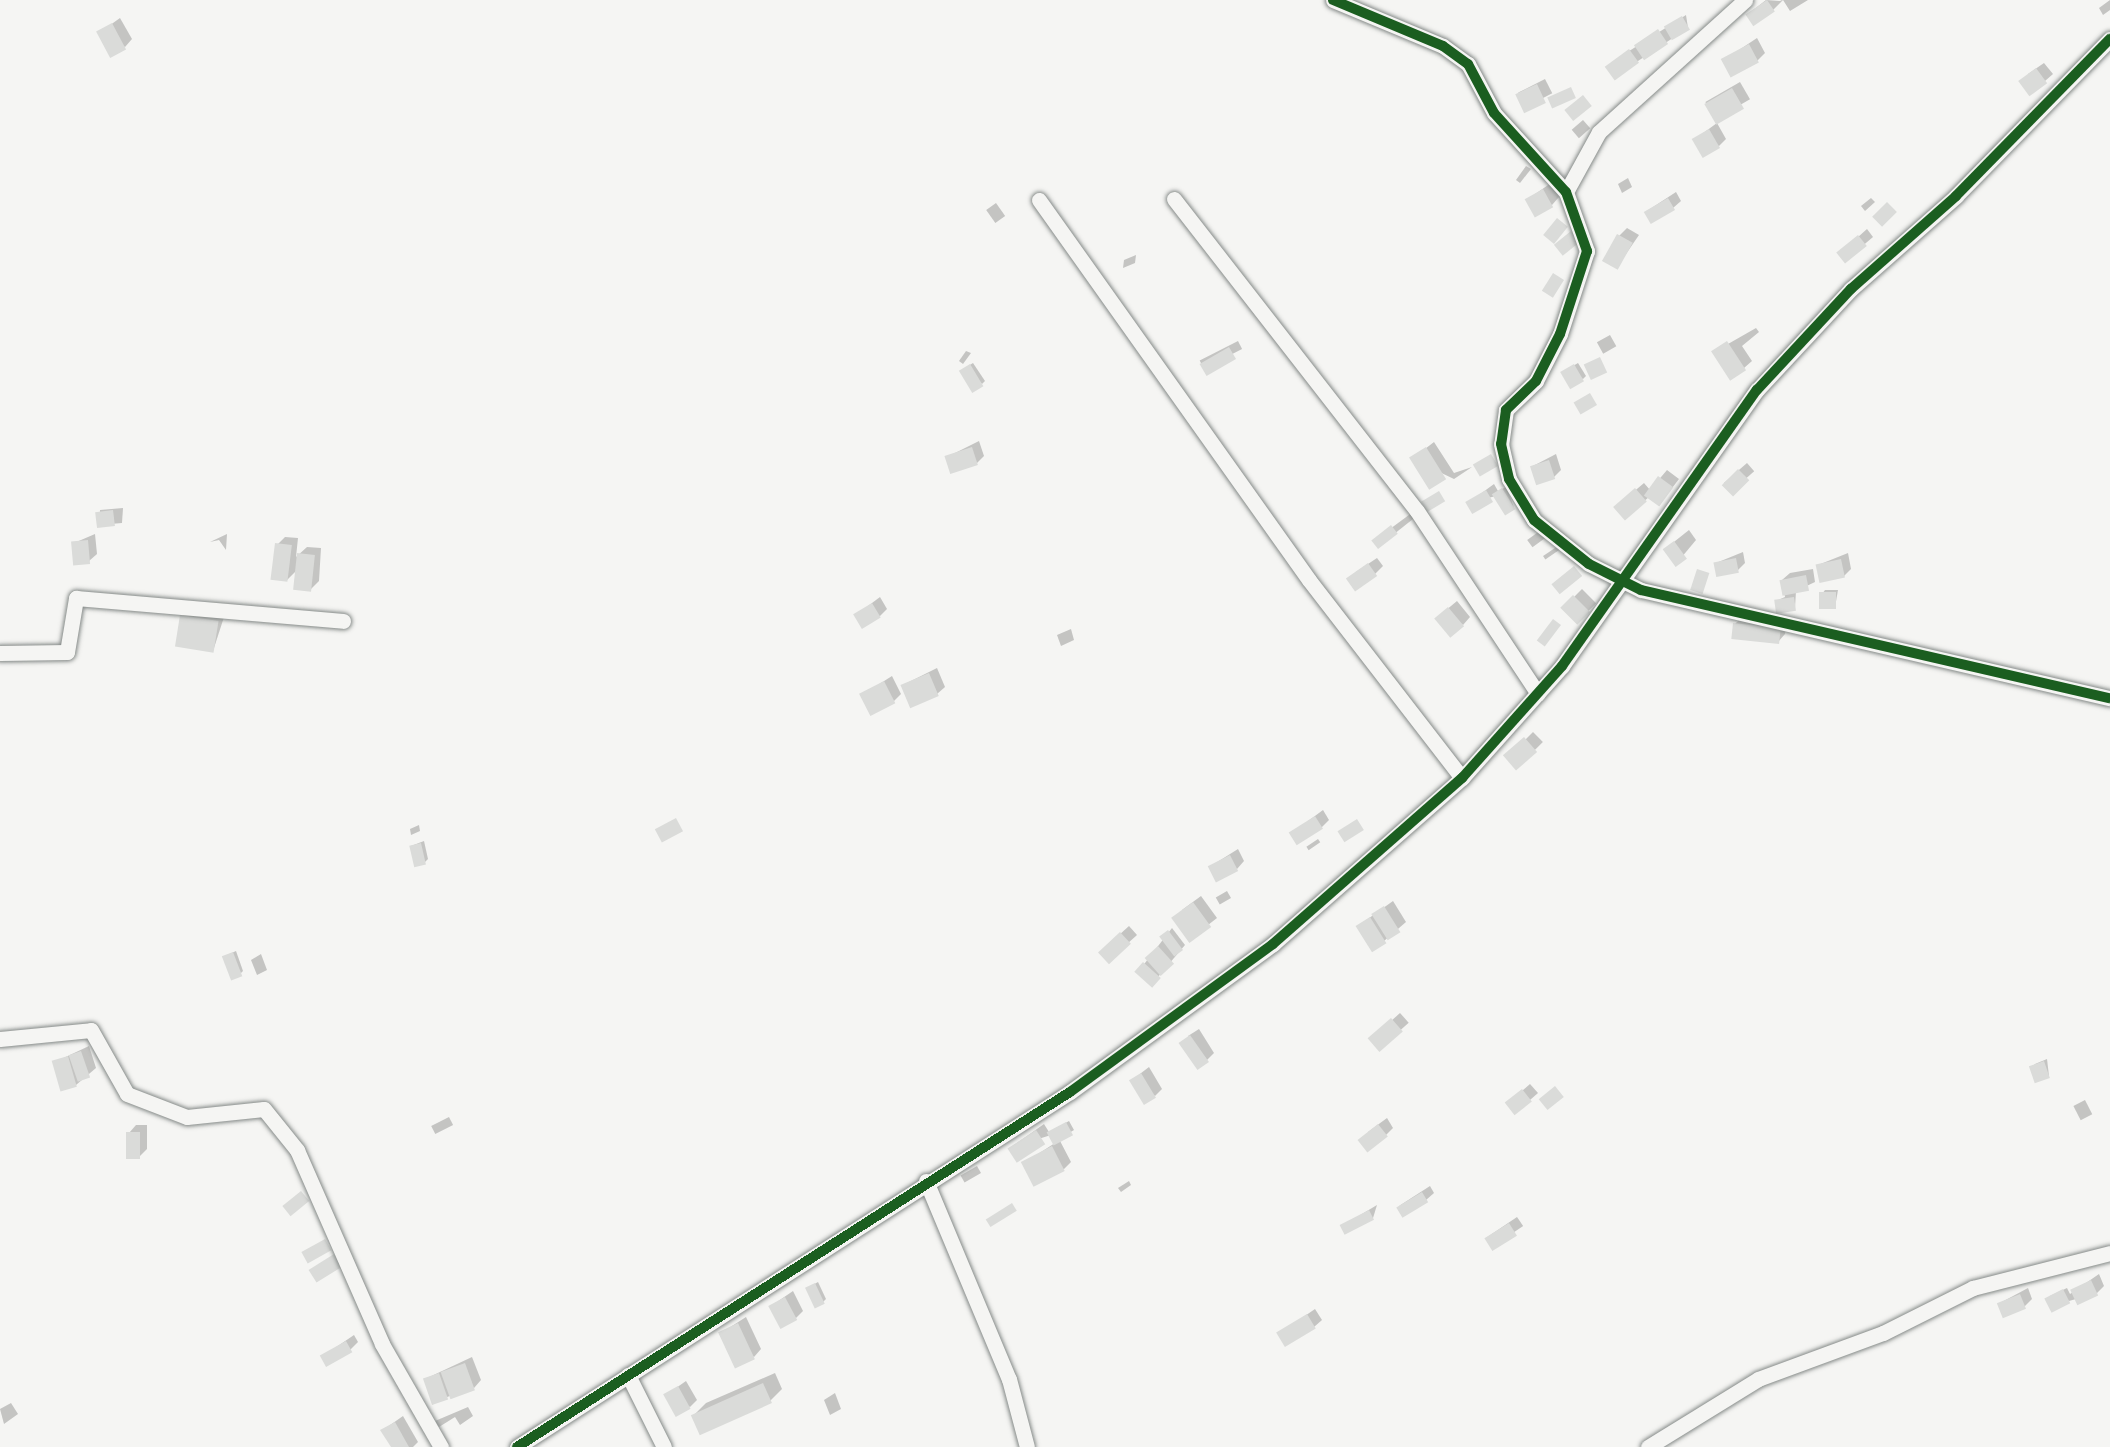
<!DOCTYPE html>
<style>
body{margin:0}
#map{position:relative;width:2110px;height:1447px;overflow:hidden;background:#f5f5f3;font-family:Pangolin,sans-serif}
div>[style]{position:absolute}
.shadow>*{inset:0;background:#0003;transform-origin:0 0}
.building>*{inset:0;background:#dadbd9;transform-origin:0 0}
.roads{filter:drop-shadow(0 0 2px #858a88) drop-shadow(0 0 2px #858a88)}
.minor>*{height:15px;margin:-7.5px;padding:0 7.5px;transform-origin:7.5px;border-radius:7.5px;background:#f5f5f3}
.cycleway>*{height:10px;margin:-5px;padding:0 5px;transform-origin:5px;border-radius:5px;background:#1b5e20}
span{translate:-50% -50%;white-space:nowrap;text-align:center;line-height:1.15;-webkit-text-stroke:8px #f6f6f2;paint-order:stroke}
</style>
<div id="map">
<div class="shadow">
<i style="clip-path:polygon(1766px 0,1780px 1px,1782px 0,1808px 0,1790px 11px,1783px 0,1773px 10px,1748px 14px)"></i>
<i style="clip-path:polygon(2110px 0,2110px 10px,2103px 15px,2099px 8px)"></i>
<i style="clip-path:polygon(1686px 15px,1688px 28px,1638px 61px,1615px 60px)"></i>
<i style="clip-path:polygon(120px 18px,132px 39px,125px 47px,99px 33px)"></i>
<i style="clip-path:polygon(1757px 38px,1765px 53px,1757px 61px,1724px 60px)"></i>
<i style="clip-path:polygon(2044px 63px,2053px 74px,2045px 81px,2028px 74px)"></i>
<i style="left:1545px;top:79px;width:16px;height:30px;rotate:63deg"></i>
<i style="left:1740px;top:82px;width:20px;height:40px;rotate:60deg"></i>
<i style="left:1583px;top:120px;width:11px;height:15px;rotate:49deg"></i>
<i style="clip-path:polygon(1717px 123px,1726px 139px,1719px 146px,1695px 139px)"></i>
<i style="clip-path:polygon(1526px 166px,1531px 169px,1520px 183px,1516px 180px)"></i>
<i style="clip-path:polygon(1628px 178px,1632px 187px,1622px 193px,1618px 184px)"></i>
<i style="clip-path:polygon(1551px 183px,1559px 197px,1552px 205px,1528px 199px)"></i>
<i style="clip-path:polygon(1676px 192px,1681px 201px,1673px 208px,1647px 211px)"></i>
<i style="clip-path:polygon(1871px 198px,1875px 202px,1865px 211px,1861px 206px)"></i>
<i style="left:996px;top:203px;width:16px;height:12px;rotate:55deg"></i>
<i style="clip-path:polygon(1627px 228px,1639px 235px,1617px 267px,1619px 236px)"></i>
<i style="clip-path:polygon(1867px 229px,1873px 237px,1846px 260px,1848px 246px)"></i>
<i style="clip-path:polygon(1136px 255px,1135px 263px,1123px 268px,1124px 260px)"></i>
<i style="clip-path:polygon(1756px 328px,1759px 332px,1742px 346px,1752px 361px,1744px 368px,1714px 352px)"></i>
<i style="left:1610px;top:335px;width:13px;height:15px;rotate:61deg"></i>
<i style="left:1238px;top:341px;width:9px;height:43px;rotate:63deg"></i>
<i style="clip-path:polygon(966px 351px,971px 353px,963px 364px,959px 361px)"></i>
<i style="clip-path:polygon(973px 363px,985px 381px,982px 384px,965px 368px)"></i>
<i style="clip-path:polygon(1578px 363px,1586px 376px,1583px 379px,1566px 370px)"></i>
<i style="clip-path:polygon(979px 441px,984px 456px,977px 463px,947px 457px)"></i>
<i style="clip-path:polygon(1434px 442px,1454px 473px,1472px 467px,1454px 479px,1412px 459px)"></i>
<i style="clip-path:polygon(1556px 454px,1561px 470px,1554px 477px,1533px 466px)"></i>
<i style="left:1747px;top:463px;width:11px;height:31px;rotate:49deg"></i>
<i style="clip-path:polygon(1667px 470px,1679px 479px,1666px 496px,1649px 497px,1625px 517px,1624px 500px,1644px 483px,1650px 490px)"></i>
<i style="clip-path:polygon(1494px 484px,1498px 491px,1506px 487px,1514px 507px,1496px 496px,1468px 503px)"></i>
<i style="clip-path:polygon(123px 508px,122px 523px,99px 525px,100px 510px)"></i>
<i style="clip-path:polygon(1413px 512px,1413px 519px,1379px 546px,1375px 540px)"></i>
<i style="left:1545px;top:527px;width:9px;height:22px;rotate:54deg"></i>
<i style="clip-path:polygon(1689px 530px,1696px 540px,1676px 564px,1665px 549px)"></i>
<i style="clip-path:polygon(95px 534px,97px 554px,89px 561px,74px 543px)"></i>
<i style="clip-path:polygon(227px 534px,226px 550px,219px 540px,210px 542px)"></i>
<i style="clip-path:polygon(285px 537px,298px 538px,296px 557px,307px 547px,321px 548px,319px 581px,311px 589px,298px 569px,287px 580px,278px 544px)"></i>
<i style="left:1558px;top:546px;width:4px;height:18px;rotate:56deg"></i>
<i style="clip-path:polygon(1743px 552px,1745px 563px,1738px 570px,1716px 563px)"></i>
<i style="clip-path:polygon(1848px 553px,1851px 569px,1844px 576px,1818px 565px)"></i>
<i style="clip-path:polygon(1377px 558px,1383px 566px,1375px 574px,1356px 572px)"></i>
<i style="clip-path:polygon(1813px 569px,1815px 582px,1796px 591px,1795px 608px,1776px 601px,1785px 597px,1782px 580px,1790px 573px)"></i>
<i style="left:1582px;top:589px;width:20px;height:26px;rotate:45deg"></i>
<i style="clip-path:polygon(1838px 590px,1835px 607px,1822px 594px,1825px 590px)"></i>
<i style="clip-path:polygon(880px 597px,887px 609px,880px 616px,856px 615px)"></i>
<i style="clip-path:polygon(1457px 601px,1470px 617px,1463px 625px,1445px 611px)"></i>
<i style="clip-path:polygon(190px 608px,225px 614px,213px 651px,182px 616px)"></i>
<i style="clip-path:polygon(1743px 616px,1787px 621px,1785px 634px,1778px 642px,1735px 624px)"></i>
<i style="clip-path:polygon(1071px 629px,1074px 640px,1061px 646px,1057px 635px)"></i>
<i style="clip-path:polygon(937px 668px,945px 687px,937px 694px,903px 685px)"></i>
<i style="clip-path:polygon(892px 676px,901px 694px,894px 701px,862px 695px)"></i>
<i style="left:1533px;top:732px;width:14px;height:35px;rotate:45deg"></i>
<i style="clip-path:polygon(1323px 810px,1329px 820px,1322px 827px,1292px 833px)"></i>
<i style="clip-path:polygon(419px 825px,420px 831px,411px 835px,410px 829px)"></i>
<i style="left:1318px;top:839px;width:4px;height:14px;rotate:56deg"></i>
<i style="clip-path:polygon(424px 841px,428px 859px,425px 862px,411px 846px)"></i>
<i style="clip-path:polygon(1238px 849px,1244px 861px,1237px 869px,1211px 866px)"></i>
<i style="left:1227px;top:891px;width:8px;height:13px;rotate:60deg"></i>
<i style="clip-path:polygon(1201px 896px,1217px 918px,1190px 939px,1182px 910px)"></i>
<i style="clip-path:polygon(1393px 901px,1406px 922px,1384px 941px,1358px 926px)"></i>
<i style="left:1129px;top:926px;width:12px;height:38px;rotate:48deg"></i>
<i style="clip-path:polygon(1172px 928px,1185px 945px,1152px 984px,1138px 972px)"></i>
<i style="clip-path:polygon(236px 951px,243px 971px,240px 974px,225px 956px)"></i>
<i style="clip-path:polygon(261px 954px,267px 970px,257px 975px,251px 960px)"></i>
<i style="left:1400px;top:1013px;width:13px;height:39px;rotate:48deg"></i>
<i style="clip-path:polygon(1199px 1029px,1214px 1053px,1207px 1060px,1188px 1036px)"></i>
<i style="clip-path:polygon(89px 1046px,96px 1068px,76px 1085px,55px 1062px)"></i>
<i style="clip-path:polygon(2047px 1059px,2049px 1076px,2032px 1067px,2035px 1064px)"></i>
<i style="clip-path:polygon(1149px 1067px,1162px 1089px,1155px 1096px,1132px 1080px)"></i>
<i style="clip-path:polygon(1530px 1084px,1538px 1093px,1530px 1100px,1516px 1096px)"></i>
<i style="left:2085px;top:1100px;width:16px;height:13px;rotate:63deg"></i>
<i style="left:449px;top:1117px;width:9px;height:20px;rotate:63deg"></i>
<i style="clip-path:polygon(1387px 1118px,1393px 1128px,1386px 1135px,1368px 1132px)"></i>
<i style="clip-path:polygon(1069px 1121px,1074px 1130px,1059px 1139px,1071px 1162px,1064px 1169px,1024px 1163px,1055px 1143px,1051px 1135px,1010px 1148px,1044px 1124px,1049px 1132px)"></i>
<i style="clip-path:polygon(136px 1125px,147px 1125px,147px 1149px,140px 1156px,129px 1133px)"></i>
<i style="left:977px;top:1166px;width:8px;height:19px;rotate:60deg"></i>
<i style="clip-path:polygon(1129px 1181px,1131px 1185px,1121px 1192px,1118px 1188px)"></i>
<i style="clip-path:polygon(1430px 1186px,1434px 1193px,1426px 1200px,1399px 1206px)"></i>
<i style="clip-path:polygon(1377px 1205px,1373px 1218px,1345px 1228px,1352px 1220px)"></i>
<i style="left:1517px;top:1217px;width:11px;height:37px;rotate:56deg"></i>
<i style="clip-path:polygon(2099px 1274px,2104px 1286px,2097px 1293px,2069px 1301px,2050px 1296px,2067px 1288px,2070px 1294px)"></i>
<i style="clip-path:polygon(818px 1282px,826px 1299px,823px 1302px,811px 1286px)"></i>
<i style="clip-path:polygon(2028px 1288px,2032px 1299px,2024px 1307px,2000px 1303px)"></i>
<i style="clip-path:polygon(793px 1291px,803px 1311px,796px 1318px,771px 1306px)"></i>
<i style="clip-path:polygon(1315px 1309px,1322px 1320px,1314px 1327px,1280px 1333px)"></i>
<i style="clip-path:polygon(746px 1317px,761px 1349px,754px 1357px,721px 1333px)"></i>
<i style="clip-path:polygon(354px 1335px,358px 1342px,350px 1350px,323px 1356px)"></i>
<i style="clip-path:polygon(472px 1357px,481px 1380px,474px 1388px,447px 1397px,425px 1379px)"></i>
<i style="clip-path:polygon(775px 1373px,782px 1389px,770px 1401px,694px 1415px,706px 1403px)"></i>
<i style="clip-path:polygon(686px 1381px,697px 1400px,690px 1407px,666px 1395px)"></i>
<i style="clip-path:polygon(835px 1393px,841px 1409px,830px 1415px,824px 1400px)"></i>
<i style="clip-path:polygon(11px 1403px,18px 1414px,4px 1424px,0 1409px)"></i>
<i style="clip-path:polygon(468px 1407px,473px 1416px,460px 1425px,455px 1417px,439px 1427px,435px 1421px)"></i>
<i style="clip-path:polygon(403px 1416px,418px 1442px,413px 1447px,393px 1447px,383px 1430px)"></i>
</div>
<div class="building">
<i style="left:1767px;top:0;width:14px;height:26px;rotate:56deg"></i>
<i style="left:1682px;top:16px;width:16px;height:21px;rotate:60deg"></i>
<i style="left:112px;top:23px;width:30px;height:18px;rotate:62deg"></i>
<i style="left:1658px;top:29px;width:18px;height:29px;rotate:56deg"></i>
<i style="left:1749px;top:44px;width:21px;height:32px;rotate:62deg"></i>
<i style="left:1629px;top:49px;width:17px;height:30px;rotate:54deg"></i>
<i style="left:2036px;top:68px;width:19px;height:22px;rotate:54deg"></i>
<i style="left:1537px;top:84px;width:21px;height:24px;rotate:65deg"></i>
<i style="left:1571px;top:87px;width:12px;height:26px;rotate:66deg"></i>
<i style="left:1732px;top:88px;width:24px;height:32px;rotate:60deg"></i>
<i style="left:1583px;top:95px;width:14px;height:24px;rotate:51deg"></i>
<i style="left:1709px;top:129px;width:22px;height:20px;rotate:60deg"></i>
<i style="left:1543px;top:189px;width:21px;height:21px;rotate:61deg"></i>
<i style="left:1668px;top:198px;width:14px;height:28px;rotate:60deg"></i>
<i style="left:1887px;top:202px;width:14px;height:21px;rotate:45deg"></i>
<i style="left:1557px;top:218px;width:14px;height:22px;rotate:39deg"></i>
<i style="left:1571px;top:231px;width:14px;height:22px;rotate:51deg"></i>
<i style="left:1617px;top:234px;width:18px;height:31px;rotate:29deg"></i>
<i style="left:1858px;top:235px;width:14px;height:28px;rotate:51deg"></i>
<i style="left:1553px;top:273px;width:13px;height:21px;rotate:32deg"></i>
<i style="left:1727px;top:341px;width:35px;height:19px;rotate:57deg"></i>
<i style="left:1229px;top:347px;width:14px;height:34px;rotate:60deg"></i>
<i style="left:1600px;top:357px;width:17px;height:18px;rotate:65deg"></i>
<i style="left:970px;top:364px;width:26px;height:13px;rotate:59deg"></i>
<i style="left:1574px;top:364px;width:20px;height:16px;rotate:60deg"></i>
<i style="left:1590px;top:393px;width:14px;height:19px;rotate:60deg"></i>
<i style="left:972px;top:447px;width:19px;height:29px;rotate:72deg"></i>
<i style="left:1426px;top:447px;width:38px;height:20px;rotate:58deg"></i>
<i style="left:1491px;top:454px;width:14px;height:21px;rotate:60deg"></i>
<i style="left:1549px;top:460px;width:20px;height:20px;rotate:72deg"></i>
<i style="left:1738px;top:469px;width:16px;height:23px;rotate:45deg"></i>
<i style="left:1658px;top:476px;width:19px;height:24px;rotate:36deg"></i>
<i style="left:1502px;top:488px;width:25px;height:12px;rotate:58deg"></i>
<i style="left:1635px;top:488px;width:18px;height:29px;rotate:49deg"></i>
<i style="left:1486px;top:490px;width:14px;height:24px;rotate:60deg"></i>
<i style="left:1439px;top:491px;width:12px;height:21px;rotate:59deg"></i>
<i style="left:113px;top:510px;width:16px;height:18px;rotate:83deg"></i>
<i style="left:1391px;top:525px;width:11px;height:25px;rotate:52deg"></i>
<i style="left:88px;top:540px;width:24px;height:17px;rotate:85deg"></i>
<i style="left:1674px;top:541px;width:22px;height:14px;rotate:54deg"></i>
<i style="left:275px;top:543px;width:17px;height:37px;rotate:7deg"></i>
<i style="left:297px;top:553px;width:18px;height:37px;rotate:6deg"></i>
<i style="left:1736px;top:558px;width:15px;height:23px;rotate:79deg"></i>
<i style="left:1841px;top:559px;width:19px;height:26px;rotate:78deg"></i>
<i style="left:1368px;top:563px;width:16px;height:27px;rotate:55deg"></i>
<i style="left:1574px;top:566px;width:13px;height:29px;rotate:51deg"></i>
<i style="left:1697px;top:569px;width:13px;height:22px;rotate:18deg"></i>
<i style="left:1806px;top:575px;width:16px;height:27px;rotate:79deg"></i>
<i style="left:1836px;top:592px;width:17px;height:17px;rotate:90deg"></i>
<i style="left:1573px;top:595px;width:24px;height:18px;rotate:45deg"></i>
<i style="left:1794px;top:597px;width:14px;height:20px;rotate:82deg"></i>
<i style="left:872px;top:603px;width:17px;height:22px;rotate:59deg"></i>
<i style="left:1448px;top:607px;width:25px;height:18px;rotate:50deg"></i>
<i style="left:180px;top:615px;width:39px;height:32px;rotate:9deg"></i>
<i style="left:1553px;top:619px;width:10px;height:27px;rotate:37deg"></i>
<i style="left:1733px;top:623px;width:48px;height:16px;rotate:6deg"></i>
<i style="left:929px;top:673px;width:25px;height:31px;rotate:67deg"></i>
<i style="left:884px;top:681px;width:25px;height:28px;rotate:63deg"></i>
<i style="left:1524px;top:737px;width:20px;height:28px;rotate:49deg"></i>
<i style="left:1315px;top:816px;width:15px;height:31px;rotate:58deg"></i>
<i style="left:676px;top:818px;width:15px;height:24px;rotate:62deg"></i>
<i style="left:1357px;top:819px;width:13px;height:23px;rotate:58deg"></i>
<i style="left:421px;top:843px;width:22px;height:12px;rotate:77deg"></i>
<i style="left:1230px;top:855px;width:18px;height:25px;rotate:63deg"></i>
<i style="left:1193px;top:902px;width:31px;height:27px;rotate:54deg"></i>
<i style="left:1384px;top:906px;width:31px;height:15px;rotate:58deg"></i>
<i style="left:1370px;top:917px;width:31px;height:17px;rotate:58deg"></i>
<i style="left:1168px;top:930px;width:25px;height:11px;rotate:53deg"></i>
<i style="left:1120px;top:932px;width:16px;height:30px;rotate:47deg"></i>
<i style="left:1158px;top:946px;width:24px;height:18px;rotate:48deg"></i>
<i style="left:233px;top:952px;width:26px;height:12px;rotate:69deg"></i>
<i style="left:1143px;top:962px;width:24px;height:13px;rotate:42deg"></i>
<i style="left:1391px;top:1018px;width:18px;height:31px;rotate:49deg"></i>
<i style="left:1190px;top:1035px;width:33px;height:14px;rotate:55deg"></i>
<i style="left:81px;top:1051px;width:28px;height:13px;rotate:71deg"></i>
<i style="left:68px;top:1056px;width:32px;height:17px;rotate:74deg"></i>
<i style="left:2044px;top:1061px;width:18px;height:16px;rotate:71deg"></i>
<i style="left:1141px;top:1073px;width:29px;height:14px;rotate:59deg"></i>
<i style="left:1555px;top:1086px;width:14px;height:21px;rotate:51deg"></i>
<i style="left:1522px;top:1089px;width:16px;height:22px;rotate:52deg"></i>
<i style="left:1066px;top:1122px;width:15px;height:22px;rotate:62deg"></i>
<i style="left:1378px;top:1124px;width:16px;height:26px;rotate:52deg"></i>
<i style="left:1036px;top:1130px;width:17px;height:34px;rotate:57deg"></i>
<i style="left:126px;top:1132px;width:14px;height:27px"></i>
<i style="left:1052px;top:1146px;width:28px;height:35px;rotate:63deg"></i>
<i style="left:301px;top:1191px;width:13px;height:24px;rotate:51deg"></i>
<i style="left:1422px;top:1192px;width:12px;height:30px;rotate:59deg"></i>
<i style="left:1012px;top:1203px;width:9px;height:31px;rotate:58deg"></i>
<i style="left:1369px;top:1210px;width:11px;height:33px;rotate:63deg"></i>
<i style="left:1509px;top:1223px;width:15px;height:29px;rotate:58deg"></i>
<i style="left:325px;top:1239px;width:13px;height:27px;rotate:61deg"></i>
<i style="left:334px;top:1254px;width:15px;height:30px;rotate:58deg"></i>
<i style="left:2091px;top:1280px;width:17px;height:23px;rotate:65deg"></i>
<i style="left:815px;top:1283px;width:23px;height:11px;rotate:65deg"></i>
<i style="left:2063px;top:1289px;width:16px;height:21px;rotate:63deg"></i>
<i style="left:2020px;top:1294px;width:16px;height:25px;rotate:68deg"></i>
<i style="left:785px;top:1297px;width:26px;height:19px;rotate:62deg"></i>
<i style="left:1307px;top:1314px;width:17px;height:36px;rotate:59deg"></i>
<i style="left:738px;top:1323px;width:40px;height:22px;rotate:65deg"></i>
<i style="left:346px;top:1341px;width:13px;height:30px;rotate:61deg"></i>
<i style="left:465px;top:1363px;width:29px;height:26px;rotate:70deg"></i>
<i style="left:439px;top:1373px;width:28px;height:17px;rotate:71deg"></i>
<i style="left:763px;top:1383px;width:22px;height:79px;rotate:66deg"></i>
<i style="left:678px;top:1386px;width:26px;height:17px;rotate:61deg"></i>
<i style="clip-path:polygon(395px 1422px,409px 1447px,391px 1447px,380px 1430px)"></i>
</div>
<div class="roads">
<div class="minor">
<i style="left:1333px;top:0;width:119px;rotate:22.7deg"></i>
<i style="left:1443px;top:46px;width:31px;rotate:36deg"></i>
<i style="left:1468px;top:64px;width:55px;rotate:62deg"></i>
<i style="left:1494px;top:113px;width:107px;rotate:47.7deg"></i>
<i style="left:1566px;top:192px;width:63px;rotate:70.4deg"></i>
<i style="left:1587px;top:251px;width:87px;rotate:108deg"></i>
<i style="left:1560px;top:334px;width:53px;rotate:117.1deg"></i>
<i style="left:1536px;top:381px;width:42px;rotate:136deg"></i>
<i style="left:1506px;top:410px;width:34px;rotate:98deg"></i>
<i style="left:1501px;top:444px;width:36px;rotate:77deg"></i>
<i style="left:1509px;top:479px;width:48px;rotate:58.6deg"></i>
<i style="left:1534px;top:520px;width:70px;rotate:38.7deg"></i>
<i style="left:1589px;top:564px;width:58px;rotate:26.6deg"></i>
<i style="left:1641px;top:590px;width:481px;rotate:13deg"></i>
<i style="left:1566px;top:192px;width:68px;rotate:-61.2deg"></i>
<i style="left:1599px;top:132px;width:197px;rotate:-42.1deg"></i>
<i style="left:1174px;top:199px;width:395px;rotate:52.1deg"></i>
<i style="left:1417px;top:511px;width:219px;rotate:56.5deg"></i>
<i style="left:1039px;top:200px;width:466px;rotate:54.6deg"></i>
<i style="left:1309px;top:580px;width:250px;rotate:52.3deg"></i>
<i style="left:0;top:653px;width:67px;rotate:-0.9deg"></i>
<i style="left:67px;top:652px;width:55px;rotate:-80.5deg"></i>
<i style="left:76px;top:598px;width:268px;rotate:4.9deg"></i>
<i style="left:0;top:1039px;width:91px;rotate:-5.6deg"></i>
<i style="left:91px;top:1030px;width:73px;rotate:60.6deg"></i>
<i style="left:127px;top:1094px;width:64px;rotate:21deg"></i>
<i style="left:187px;top:1117px;width:77px;rotate:-5.9deg"></i>
<i style="left:264px;top:1109px;width:53px;rotate:51.2deg"></i>
<i style="left:297px;top:1150px;width:212px;rotate:66.3deg"></i>
<i style="left:382px;top:1344px;width:119px;rotate:60.2deg"></i>
<i style="left:926px;top:1181px;width:215px;rotate:67.3deg"></i>
<i style="left:1009px;top:1379px;width:70px;rotate:75.2deg"></i>
<i style="left:628px;top:1375px;width:80px;rotate:63.4deg"></i>
<i style="left:517px;top:1447px;width:657px;rotate:-32.7deg"></i>
<i style="left:1070px;top:1092px;width:251px;rotate:-36.1deg"></i>
<i style="left:1273px;top:944px;width:252px;rotate:-41.3deg"></i>
<i style="left:1462px;top:778px;width:150px;rotate:-48.2deg"></i>
<i style="left:1562px;top:666px;width:338px;rotate:-54.8deg"></i>
<i style="left:1757px;top:390px;width:138px;rotate:-47.1deg"></i>
<i style="left:1851px;top:289px;width:140px;rotate:-41.5deg"></i>
<i style="left:1956px;top:196px;width:220px;rotate:-45.6deg"></i>
<i style="left:1648px;top:1447px;width:129px;rotate:-31.7deg"></i>
<i style="left:1758px;top:1379px;width:133px;rotate:-20.2deg"></i>
<i style="left:1883px;top:1333px;width:101px;rotate:-26.6deg"></i>
<i style="left:1973px;top:1288px;width:141px;rotate:-14.3deg"></i>
</div>
</div>
<div class="cycleway">
<i style="left:1333px;top:0;width:119px;rotate:22.7deg"></i>
<i style="left:1443px;top:46px;width:31px;rotate:36deg"></i>
<i style="left:1468px;top:64px;width:55px;rotate:62deg"></i>
<i style="left:1494px;top:113px;width:107px;rotate:47.7deg"></i>
<i style="left:1566px;top:192px;width:63px;rotate:70.4deg"></i>
<i style="left:1587px;top:251px;width:87px;rotate:108deg"></i>
<i style="left:1560px;top:334px;width:53px;rotate:117.1deg"></i>
<i style="left:1536px;top:381px;width:42px;rotate:136deg"></i>
<i style="left:1506px;top:410px;width:34px;rotate:98deg"></i>
<i style="left:1501px;top:444px;width:36px;rotate:77deg"></i>
<i style="left:1509px;top:479px;width:48px;rotate:58.6deg"></i>
<i style="left:1534px;top:520px;width:70px;rotate:38.7deg"></i>
<i style="left:1589px;top:564px;width:58px;rotate:26.6deg"></i>
<i style="left:1641px;top:590px;width:481px;rotate:13deg"></i>
<i style="left:517px;top:1447px;width:657px;rotate:-32.7deg"></i>
<i style="left:1070px;top:1092px;width:251px;rotate:-36.1deg"></i>
<i style="left:1273px;top:944px;width:252px;rotate:-41.3deg"></i>
<i style="left:1462px;top:778px;width:150px;rotate:-48.2deg"></i>
<i style="left:1562px;top:666px;width:338px;rotate:-54.8deg"></i>
<i style="left:1757px;top:390px;width:138px;rotate:-47.1deg"></i>
<i style="left:1851px;top:289px;width:140px;rotate:-41.5deg"></i>
<i style="left:1956px;top:196px;width:220px;rotate:-45.6deg"></i>
</div>
</div>
